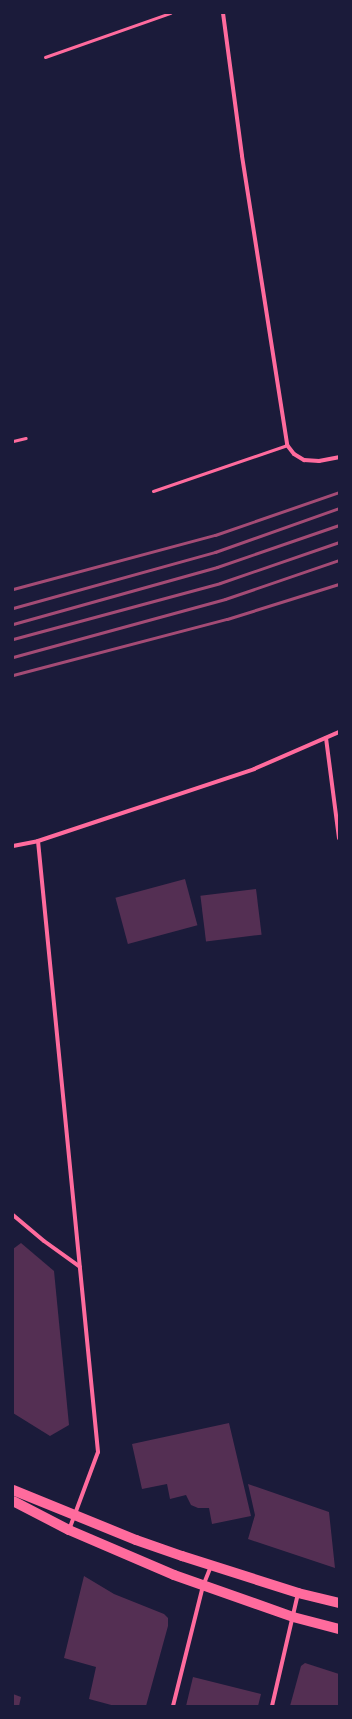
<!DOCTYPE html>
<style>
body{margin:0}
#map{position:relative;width:352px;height:1719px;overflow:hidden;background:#1b1b3a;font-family:"Alegreya Sans",sans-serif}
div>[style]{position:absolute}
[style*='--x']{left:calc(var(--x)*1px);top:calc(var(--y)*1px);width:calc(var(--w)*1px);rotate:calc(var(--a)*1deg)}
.building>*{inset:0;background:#542f53;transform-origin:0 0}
.service>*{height:3px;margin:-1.5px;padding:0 1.5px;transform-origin:1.5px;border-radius:1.5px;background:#ff6b9d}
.minor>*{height:4px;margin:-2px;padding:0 2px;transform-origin:2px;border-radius:2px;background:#ff6b9d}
.primary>*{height:10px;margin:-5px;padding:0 5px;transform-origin:5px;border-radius:5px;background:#ff6b9d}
.rail>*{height:3px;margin:-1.5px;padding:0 1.5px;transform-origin:1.5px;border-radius:1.5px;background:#a44b75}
span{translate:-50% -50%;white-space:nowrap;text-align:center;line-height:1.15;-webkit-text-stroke:3px #1b1b3a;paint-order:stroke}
.frame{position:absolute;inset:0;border:14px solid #1b1b3a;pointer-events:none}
</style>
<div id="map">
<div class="building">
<div style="left:185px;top:879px;width:48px;height:72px;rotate:75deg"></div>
<div style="left:256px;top:889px;width:46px;height:56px;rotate:83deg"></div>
<div style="clip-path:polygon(21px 1243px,54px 1271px,69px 1425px,50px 1436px,13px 1413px,13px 1249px)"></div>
<div style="clip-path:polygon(229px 1423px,251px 1516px,212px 1524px,209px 1508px,198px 1508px,191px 1505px,186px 1495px,170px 1499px,167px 1484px,142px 1489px,132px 1444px)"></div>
<div style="clip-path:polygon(248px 1484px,329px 1512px,335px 1568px,248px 1539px,255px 1515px)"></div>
<div style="clip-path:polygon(84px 1576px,114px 1594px,164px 1614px,168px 1618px,168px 1626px,146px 1706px,115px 1706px,89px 1699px,96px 1667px,64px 1658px)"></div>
<div style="clip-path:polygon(305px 1663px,339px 1674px,339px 1706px,290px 1706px,301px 1666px)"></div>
<div style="clip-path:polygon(193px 1677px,261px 1694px,258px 1706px,186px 1706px)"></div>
<div style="clip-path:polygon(13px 1694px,21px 1697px,19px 1706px,13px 1706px)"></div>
</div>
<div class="service">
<div style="--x:45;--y:57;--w:133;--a:-19.4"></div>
<div style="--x:13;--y:441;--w:13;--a:-13"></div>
<div style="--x:153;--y:491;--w:142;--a:-18.9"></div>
</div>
<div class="minor">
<div style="--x:223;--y:13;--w:144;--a:82.4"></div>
<div style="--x:242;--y:156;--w:292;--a:81.1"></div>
<div style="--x:287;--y:445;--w:11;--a:52"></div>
<div style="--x:294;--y:454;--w:12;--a:31"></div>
<div style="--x:304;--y:460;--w:15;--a:4"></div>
<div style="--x:319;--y:461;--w:20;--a:-11"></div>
<div style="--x:326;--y:738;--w:101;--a:82.6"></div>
<div style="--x:38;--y:841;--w:614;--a:84.39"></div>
<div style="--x:98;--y:1452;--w:83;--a:110.4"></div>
<div style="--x:13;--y:846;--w:25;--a:-11"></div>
<div style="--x:38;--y:841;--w:228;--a:-18.4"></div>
<div style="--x:254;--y:769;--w:93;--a:-23.5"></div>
<div style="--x:13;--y:1215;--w:40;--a:40"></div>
<div style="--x:44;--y:1241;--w:44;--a:35.8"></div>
<div style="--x:173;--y:1706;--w:124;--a:-76"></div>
<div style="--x:203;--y:1586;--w:22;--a:-68"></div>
<div style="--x:272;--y:1706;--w:116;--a:-77"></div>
</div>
<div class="primary">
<div style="--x:13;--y:1490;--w:133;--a:22.1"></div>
<div style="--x:136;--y:1540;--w:49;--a:19.2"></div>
<div style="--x:182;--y:1556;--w:122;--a:17.7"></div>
<div style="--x:298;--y:1593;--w:42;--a:13.7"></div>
<div style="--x:13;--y:1501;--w:63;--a:27.4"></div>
<div style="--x:69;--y:1530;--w:114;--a:23.2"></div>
<div style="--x:174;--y:1575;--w:126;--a:19.4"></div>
<div style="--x:293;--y:1617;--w:48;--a:14.6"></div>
</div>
<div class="rail">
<div style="--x:13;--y:589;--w:209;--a:-15"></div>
<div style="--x:215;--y:535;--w:131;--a:-19.1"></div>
<div style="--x:13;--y:608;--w:210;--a:-15.5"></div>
<div style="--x:215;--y:552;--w:132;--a:-19.5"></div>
<div style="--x:13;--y:624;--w:212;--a:-15.6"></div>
<div style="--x:217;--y:567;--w:129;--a:-19"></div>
<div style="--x:13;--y:639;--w:214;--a:-15.1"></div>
<div style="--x:220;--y:583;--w:126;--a:-19"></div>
<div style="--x:13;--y:657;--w:220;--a:-15.3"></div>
<div style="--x:225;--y:599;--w:120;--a:-18.9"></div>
<div style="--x:13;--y:675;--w:221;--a:-14.7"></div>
<div style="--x:227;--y:619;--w:117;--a:-17.4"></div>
</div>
<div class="frame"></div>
</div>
